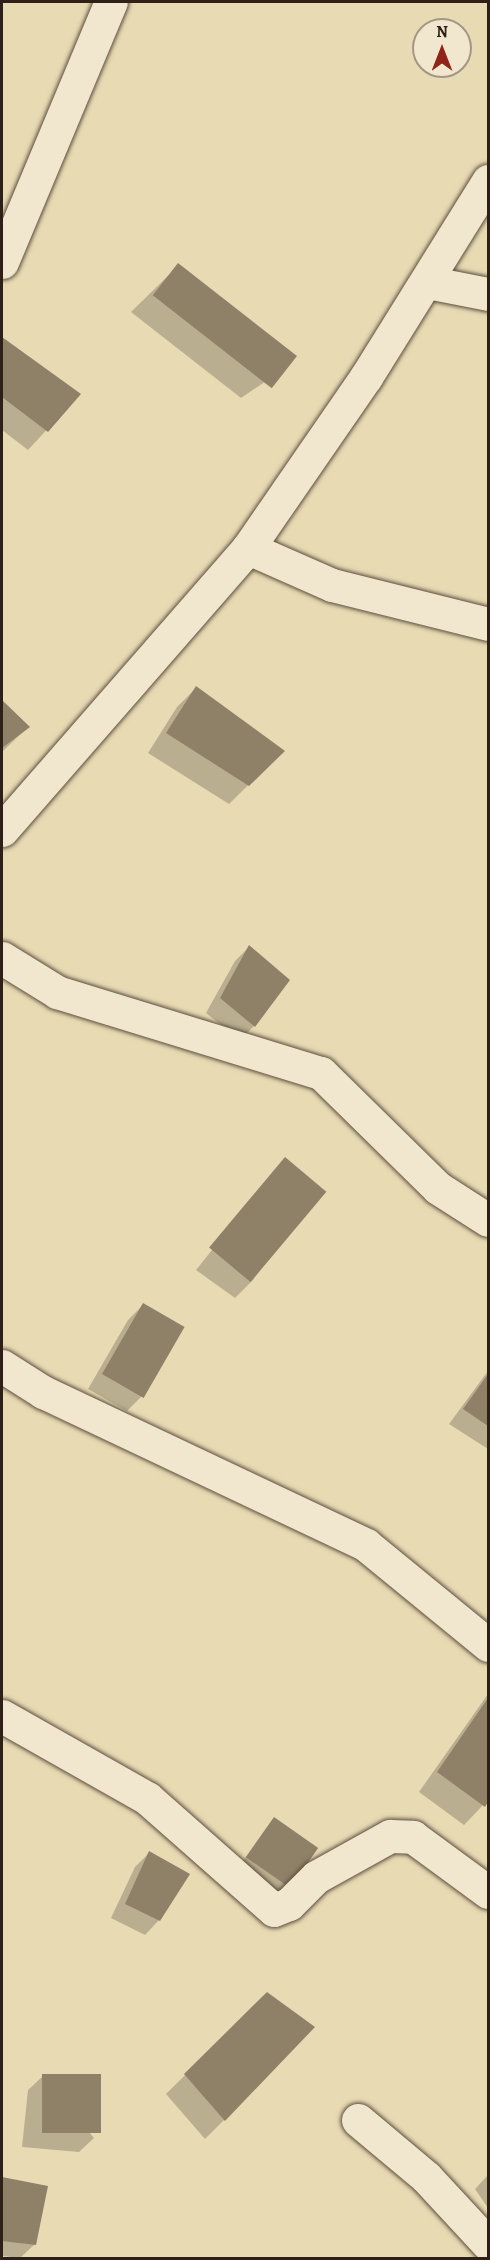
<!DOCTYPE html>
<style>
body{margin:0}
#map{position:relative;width:490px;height:2260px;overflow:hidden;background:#e8dab3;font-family:Alegreya,serif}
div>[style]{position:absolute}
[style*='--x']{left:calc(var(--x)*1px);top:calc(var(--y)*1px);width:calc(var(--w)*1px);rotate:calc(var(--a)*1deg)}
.shadow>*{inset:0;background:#0003;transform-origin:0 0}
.building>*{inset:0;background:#8f8068;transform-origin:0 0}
.roads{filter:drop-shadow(0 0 2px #5c4e3e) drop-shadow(0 0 2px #5c4e3e)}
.minor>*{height:33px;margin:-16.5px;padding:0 16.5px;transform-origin:16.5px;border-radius:16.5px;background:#f0e7ce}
span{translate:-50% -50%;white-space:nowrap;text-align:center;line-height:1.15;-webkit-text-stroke:5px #f0e7ce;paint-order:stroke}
.frame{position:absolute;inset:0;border:3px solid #2e1f17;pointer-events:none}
.north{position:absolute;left:412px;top:18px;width:60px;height:60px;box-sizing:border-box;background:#f0e7ce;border:2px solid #a29785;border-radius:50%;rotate:0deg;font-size:16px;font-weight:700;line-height:24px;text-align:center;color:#2e1f17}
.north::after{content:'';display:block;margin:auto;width:21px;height:27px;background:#8f2418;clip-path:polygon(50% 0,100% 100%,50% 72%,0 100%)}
</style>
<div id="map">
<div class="shadow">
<div style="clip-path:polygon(179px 265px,294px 356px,275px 375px,241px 398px,131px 312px)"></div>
<div style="clip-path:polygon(2px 339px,79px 395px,28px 450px,2px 430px)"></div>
<div style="clip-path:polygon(196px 688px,283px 751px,229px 804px,148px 753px,177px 707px)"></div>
<div style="clip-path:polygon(2px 703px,28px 727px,2px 752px)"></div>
<div style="clip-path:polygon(249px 947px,254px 1026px,240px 1040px,206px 1013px,235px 961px)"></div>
<div style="clip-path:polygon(285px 1159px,254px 1279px,235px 1298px,196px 1270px)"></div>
<div style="clip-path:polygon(143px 1305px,141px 1397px,127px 1411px,88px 1389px,128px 1320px)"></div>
<div style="clip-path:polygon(488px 1371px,488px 1449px,449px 1424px)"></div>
<div style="clip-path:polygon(488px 1694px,488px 1800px,464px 1825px,419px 1792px)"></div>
<div style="left:274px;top:1818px;width:52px;height:68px;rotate:36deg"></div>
<div style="clip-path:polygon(149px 1853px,159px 1920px,145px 1935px,111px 1918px,135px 1867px)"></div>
<div style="clip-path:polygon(267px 1994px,224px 2120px,205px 2139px,166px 2094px)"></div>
<div style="clip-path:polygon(43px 2076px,94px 2138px,79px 2152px,22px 2147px,28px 2090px)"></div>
<div style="clip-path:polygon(488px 2175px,488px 2208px,475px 2189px)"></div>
<div style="clip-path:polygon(2px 2178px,46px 2187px,35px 2244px,20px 2258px,2px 2256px)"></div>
</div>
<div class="building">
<div style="left:178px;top:263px;width:151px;height:41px;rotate:38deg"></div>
<div style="clip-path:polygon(2px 337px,81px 394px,48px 432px,2px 397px)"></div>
<div style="clip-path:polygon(196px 686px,285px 751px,249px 786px,166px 733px)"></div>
<div style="clip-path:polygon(2px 700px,30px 727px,2px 748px)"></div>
<div style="clip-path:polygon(249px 945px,290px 980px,255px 1027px,220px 998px)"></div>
<div style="left:285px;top:1157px;width:54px;height:118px;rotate:40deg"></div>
<div style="left:143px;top:1303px;width:48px;height:82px;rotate:30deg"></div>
<div style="clip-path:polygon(488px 1374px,488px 1426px,463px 1409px)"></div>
<div style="clip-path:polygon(488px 1698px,488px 1802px,485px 1807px,437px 1772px)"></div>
<div style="left:274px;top:1817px;width:54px;height:49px;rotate:35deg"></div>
<div style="clip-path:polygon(149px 1851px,190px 1874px,160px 1921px,125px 1904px)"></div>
<div style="clip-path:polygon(267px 1992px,315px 2027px,225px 2121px,184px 2074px)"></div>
<div style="left:42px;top:2074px;width:59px;height:59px"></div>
<div style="clip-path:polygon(2px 2177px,48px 2186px,36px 2245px,2px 2241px)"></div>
</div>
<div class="roads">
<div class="minor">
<div style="--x:2;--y:262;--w:282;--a:-67.3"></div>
<div style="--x:427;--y:282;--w:62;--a:11.1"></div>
<div style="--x:248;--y:548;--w:92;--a:23.8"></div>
<div style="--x:332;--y:585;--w:161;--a:14"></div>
<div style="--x:2;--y:830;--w:374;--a:-48.9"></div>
<div style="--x:248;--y:548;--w:208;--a:-55.4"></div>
<div style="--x:366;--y:377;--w:231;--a:-58.1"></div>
<div style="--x:2;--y:958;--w:65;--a:31.7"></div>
<div style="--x:57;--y:992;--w:276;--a:17.1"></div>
<div style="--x:321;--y:1073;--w:164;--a:44.5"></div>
<div style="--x:438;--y:1188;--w:59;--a:32.6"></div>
<div style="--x:2;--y:1366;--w:49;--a:32.4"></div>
<div style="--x:43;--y:1392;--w:357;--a:25.3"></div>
<div style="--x:366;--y:1545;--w:158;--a:39.3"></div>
<div style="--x:2;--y:1716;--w:167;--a:29.5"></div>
<div style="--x:147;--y:1798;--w:169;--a:41.4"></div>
<div style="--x:274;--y:1910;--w:16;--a:-22"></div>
<div style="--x:289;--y:1904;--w:38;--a:-45"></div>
<div style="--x:316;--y:1877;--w:85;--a:-29"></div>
<div style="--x:390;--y:1836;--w:23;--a:2"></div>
<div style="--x:413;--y:1837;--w:93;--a:36.3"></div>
<div style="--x:358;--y:2120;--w:89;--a:40"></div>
<div style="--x:426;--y:2177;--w:91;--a:47.2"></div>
</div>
</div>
<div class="frame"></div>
<div class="north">N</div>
</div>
